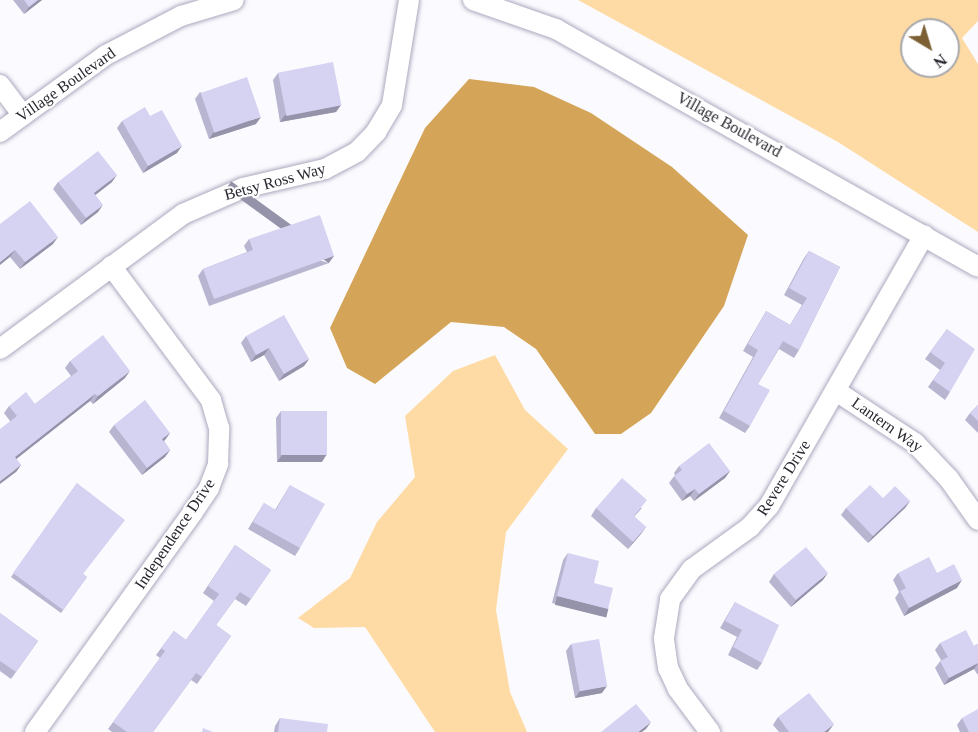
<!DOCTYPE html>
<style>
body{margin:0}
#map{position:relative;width:978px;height:732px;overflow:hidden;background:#fbfbff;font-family:"Times New Roman",serif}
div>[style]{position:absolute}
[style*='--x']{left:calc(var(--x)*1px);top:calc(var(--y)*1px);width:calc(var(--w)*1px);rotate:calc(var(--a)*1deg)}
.green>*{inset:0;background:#fedba4}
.water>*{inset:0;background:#d4a558}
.roads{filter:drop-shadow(0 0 2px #aba9be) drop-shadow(0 0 2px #aba9be)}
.street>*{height:20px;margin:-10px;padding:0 10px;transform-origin:10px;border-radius:10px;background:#fff}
.wall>*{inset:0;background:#b7b5d0}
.shaded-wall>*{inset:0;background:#9593a9;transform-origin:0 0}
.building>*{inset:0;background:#d5d2f2;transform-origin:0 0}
span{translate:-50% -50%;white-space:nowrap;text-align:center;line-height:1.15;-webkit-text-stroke:4.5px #fff;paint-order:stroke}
.street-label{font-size:16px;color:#292831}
.north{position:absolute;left:900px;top:18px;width:60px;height:60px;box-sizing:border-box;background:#fff;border:2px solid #a9a9ad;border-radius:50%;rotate:142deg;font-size:16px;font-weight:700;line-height:24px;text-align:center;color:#292831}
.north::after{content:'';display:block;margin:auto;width:21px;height:27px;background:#7c6033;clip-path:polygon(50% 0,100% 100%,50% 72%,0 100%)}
</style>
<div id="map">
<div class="green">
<div style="clip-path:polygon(evenodd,578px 0,978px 0,978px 21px,962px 38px,978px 64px,978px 232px,838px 142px,578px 0,912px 30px,948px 30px,948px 66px,912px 66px,912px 30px)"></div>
<div style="clip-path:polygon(495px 355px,525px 410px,568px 449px,506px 532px,496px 610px,510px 692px,527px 732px,435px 732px,365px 627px,314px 628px,298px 618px,350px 578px,377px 522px,415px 477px,405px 416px,453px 371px)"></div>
</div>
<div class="water">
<div style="clip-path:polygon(469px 79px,534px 87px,591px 113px,672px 167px,748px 235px,724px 306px,651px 413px,621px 434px,595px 434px,536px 349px,504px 327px,451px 322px,375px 384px,347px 368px,330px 328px,425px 128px)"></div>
</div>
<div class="roads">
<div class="street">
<div style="--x:473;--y:0;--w:88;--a:19.3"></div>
<div style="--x:556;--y:29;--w:484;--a:29.4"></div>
<div style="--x:0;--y:85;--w:38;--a:53"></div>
<div style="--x:0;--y:132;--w:131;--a:-36"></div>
<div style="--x:106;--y:55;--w:85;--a:-27.5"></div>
<div style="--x:181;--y:16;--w:55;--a:-16.8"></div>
<div style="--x:0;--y:349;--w:227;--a:-36.4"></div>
<div style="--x:183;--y:214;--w:65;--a:-23.4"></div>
<div style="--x:243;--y:188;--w:84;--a:-13"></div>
<div style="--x:325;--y:169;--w:36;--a:-28"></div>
<div style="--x:357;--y:152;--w:28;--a:-46"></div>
<div style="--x:376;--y:132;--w:31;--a:-59"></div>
<div style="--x:392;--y:105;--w:106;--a:-80.8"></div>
<div style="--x:836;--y:391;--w:95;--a:33.4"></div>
<div style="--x:915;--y:443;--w:50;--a:46.6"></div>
<div style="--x:949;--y:479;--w:50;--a:54.7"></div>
<div style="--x:35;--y:732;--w:271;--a:-54.3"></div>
<div style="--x:193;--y:512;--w:29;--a:-56"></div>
<div style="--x:209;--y:488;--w:26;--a:-69"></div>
<div style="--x:218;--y:464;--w:36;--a:-88"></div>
<div style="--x:219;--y:428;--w:29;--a:-106"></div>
<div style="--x:211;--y:400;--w:167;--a:-126.7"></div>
<div style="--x:710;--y:732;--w:54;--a:-126.7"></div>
<div style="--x:678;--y:689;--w:23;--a:-115"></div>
<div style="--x:668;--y:668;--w:30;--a:-98"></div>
<div style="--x:664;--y:638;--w:39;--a:-81"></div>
<div style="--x:670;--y:599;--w:37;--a:-54"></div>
<div style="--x:692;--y:569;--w:72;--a:-35.9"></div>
<div style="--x:750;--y:527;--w:28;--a:-48"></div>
<div style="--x:769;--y:506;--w:312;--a:-60.2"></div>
</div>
</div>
<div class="wall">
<div style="clip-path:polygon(13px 0,42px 0,24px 14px)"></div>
<div style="clip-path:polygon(278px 73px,341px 105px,336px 112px,280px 122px,273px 80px)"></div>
<div style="clip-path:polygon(200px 92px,256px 124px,209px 139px,195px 99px)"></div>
<div style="clip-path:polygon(150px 116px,177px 153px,143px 173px,117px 128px,122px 121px)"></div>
<div style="clip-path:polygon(58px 182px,112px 182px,95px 195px,98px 212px,81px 225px,53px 189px)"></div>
<div style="clip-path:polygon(0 224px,53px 244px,20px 269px,10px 257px)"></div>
<div style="clip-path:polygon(249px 239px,329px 263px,209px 306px,198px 276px,203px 269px,247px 252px,244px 246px)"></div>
<div style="clip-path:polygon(809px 251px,840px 267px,799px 350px,794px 358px,779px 349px,758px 384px,750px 426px,745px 433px,719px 418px,753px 357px,743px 351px,766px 311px,790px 325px,802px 305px,784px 295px,804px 258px)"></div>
<div style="clip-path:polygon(947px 329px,950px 392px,945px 400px,928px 387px,940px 370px,925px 359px)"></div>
<div style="clip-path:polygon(246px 336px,309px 359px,304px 366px,279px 381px,264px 355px,251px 362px,241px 343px)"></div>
<div style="clip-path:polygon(70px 361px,125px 378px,93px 404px,90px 401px,16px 459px,21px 465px,16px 472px,10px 421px,4px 413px,9px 406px,35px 404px,71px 376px,65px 368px)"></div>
<div style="clip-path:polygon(978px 405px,978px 433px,965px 420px,970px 413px)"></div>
<div style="clip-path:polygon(281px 411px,322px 462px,277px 462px,276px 418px)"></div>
<div style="clip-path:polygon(114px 425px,170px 433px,164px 441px,170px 450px,165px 457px,142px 475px,109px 432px)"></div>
<div style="clip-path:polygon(679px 466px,730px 471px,725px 478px,694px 501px,690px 496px,682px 501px,669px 483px,675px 475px,674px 473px)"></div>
<div style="clip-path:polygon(77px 483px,83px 574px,87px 577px,61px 613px,11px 577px)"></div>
<div style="clip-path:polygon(290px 485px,300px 548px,295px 556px,248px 529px,264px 503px,275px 510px)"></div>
<div style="clip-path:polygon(883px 498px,910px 501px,905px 508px,868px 543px,841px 515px,846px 508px)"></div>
<div style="clip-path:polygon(596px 508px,642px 508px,634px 517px,646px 527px,628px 549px,591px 516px)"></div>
<div style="clip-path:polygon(235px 545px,271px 570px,246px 606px,235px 599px,216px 625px,231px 636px,197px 684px,191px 680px,153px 732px,112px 732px,108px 729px,160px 658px,156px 655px,174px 631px,186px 640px,214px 601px,203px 593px)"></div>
<div style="clip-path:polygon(568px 553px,608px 609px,603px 616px,552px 603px,563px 560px)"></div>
<div style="clip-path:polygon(898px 573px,937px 573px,957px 588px,904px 616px,895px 598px,899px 592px,893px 580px)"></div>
<div style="clip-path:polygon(774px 574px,823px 580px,791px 607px,769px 582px)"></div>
<div style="clip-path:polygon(735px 602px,762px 663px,757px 670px,728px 655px,737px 637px,720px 628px)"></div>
<div style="clip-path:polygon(0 613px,38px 641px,11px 679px,0 671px)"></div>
<div style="clip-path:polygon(940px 643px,974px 646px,978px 644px,978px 674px,977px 674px,974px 669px,944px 685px,935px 668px,941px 660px,935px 650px)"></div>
<div style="clip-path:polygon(571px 644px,602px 693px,575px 698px,566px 651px)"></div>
<div style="clip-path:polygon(778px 717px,829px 732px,779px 732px,773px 725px)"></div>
<div style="clip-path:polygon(280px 718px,327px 732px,274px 732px,275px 726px)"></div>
<div style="clip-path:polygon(962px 718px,978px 732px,960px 732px,957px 725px)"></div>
</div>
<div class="shaded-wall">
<div style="clip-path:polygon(38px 0,42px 0,24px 14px,29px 7px)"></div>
<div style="clip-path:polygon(341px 105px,336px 112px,280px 122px,285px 115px)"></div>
<div style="clip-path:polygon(261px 117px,256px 124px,209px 139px,214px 132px)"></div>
<div style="clip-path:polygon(182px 146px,177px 153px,143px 173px,148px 166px)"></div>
<div style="clip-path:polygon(117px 175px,112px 182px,89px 200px,94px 193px)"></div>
<div style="clip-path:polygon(103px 205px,98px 212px,81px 225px,86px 218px)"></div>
<div style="clip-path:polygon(58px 237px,53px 244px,20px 269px,25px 262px)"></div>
<div style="clip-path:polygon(15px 250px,10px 257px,0 265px,0 262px)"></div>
<div style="left:334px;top:256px;width:9px;height:127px;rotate:126deg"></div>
<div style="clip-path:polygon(269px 348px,264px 355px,251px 362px,256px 355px)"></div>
<div style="clip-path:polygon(309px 359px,304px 366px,279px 381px,284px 374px)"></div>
<div style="clip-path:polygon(130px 371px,125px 378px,93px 404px,98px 396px)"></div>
<div style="clip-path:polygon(95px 394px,90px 401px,10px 464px,15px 457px)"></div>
<div style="clip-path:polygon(170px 433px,165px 440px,157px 446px,162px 439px)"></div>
<div style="clip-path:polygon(170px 450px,165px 457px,142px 475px,147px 468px)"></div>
<div style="clip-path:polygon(327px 454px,322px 462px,277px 462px,282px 455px)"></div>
<div style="clip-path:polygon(21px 465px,16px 472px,0 484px,0 481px)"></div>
<div style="clip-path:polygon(730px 471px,725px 478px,694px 501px,699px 494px)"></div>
<div style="clip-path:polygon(695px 489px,690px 496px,682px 501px,687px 494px)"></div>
<div style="clip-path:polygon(910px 501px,905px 508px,868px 543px,873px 536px)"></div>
<div style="clip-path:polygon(646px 527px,641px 534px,628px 549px,633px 542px)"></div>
<div style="clip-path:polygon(828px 573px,823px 580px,791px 607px,796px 600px)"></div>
<div style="clip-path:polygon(962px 580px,957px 588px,904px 616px,909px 608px)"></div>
<div style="left:557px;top:596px;width:53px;height:9px;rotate:14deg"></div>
<div style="clip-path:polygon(978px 663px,974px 669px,944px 685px,949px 678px)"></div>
<div style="clip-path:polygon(607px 686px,602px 693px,575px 698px,580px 691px)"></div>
<div style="clip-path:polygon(651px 722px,646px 729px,642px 732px,638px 732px)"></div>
<div style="clip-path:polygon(834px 724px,828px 732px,824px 732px)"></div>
</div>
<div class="building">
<div style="clip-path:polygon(24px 0,38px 0,29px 7px)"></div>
<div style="left:333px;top:62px;width:44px;height:56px;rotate:79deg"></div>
<div style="left:247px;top:77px;width:42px;height:49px;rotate:71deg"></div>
<div style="clip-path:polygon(145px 107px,150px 116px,162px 110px,182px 146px,148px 166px,122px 121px)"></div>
<div style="clip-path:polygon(98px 151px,117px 175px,94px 193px,103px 205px,86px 218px,58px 182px)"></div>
<div style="clip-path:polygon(30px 201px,58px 237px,25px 262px,15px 250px,0 262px,0 224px)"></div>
<div style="clip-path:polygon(320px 215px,334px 256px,214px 299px,203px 269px,253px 250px,249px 239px)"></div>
<div style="clip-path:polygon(809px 251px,840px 267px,799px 350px,783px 341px,758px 384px,770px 390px,750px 426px,724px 411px,758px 350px,748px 344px,766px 311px,790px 325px,807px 298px,789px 288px)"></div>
<div style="clip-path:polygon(284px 315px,309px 359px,284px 374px,269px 348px,256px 355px,246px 336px)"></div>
<div style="clip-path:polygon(947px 329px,975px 349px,950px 392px,933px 380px,945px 363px,930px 352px)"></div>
<div style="clip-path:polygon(103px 335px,130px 371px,98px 396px,95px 394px,15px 457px,21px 465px,0 481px,0 429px,17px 416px,9px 406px,26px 392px,35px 404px,78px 371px,70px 361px)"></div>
<div style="clip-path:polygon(145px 400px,170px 433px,162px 439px,170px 450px,147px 468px,114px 425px)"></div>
<div style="clip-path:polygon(978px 405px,978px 421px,970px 413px)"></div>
<div style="left:281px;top:411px;width:46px;height:44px"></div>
<div style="clip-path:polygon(709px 443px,730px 471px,699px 494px,695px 489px,687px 494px,674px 476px,682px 470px,679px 466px)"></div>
<div style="clip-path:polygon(622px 478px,647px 500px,634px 516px,646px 527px,633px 542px,596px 508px)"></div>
<div style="clip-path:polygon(77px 483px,125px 520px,83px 574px,87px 577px,63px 610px,13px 573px)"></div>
<div style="clip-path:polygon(290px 485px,325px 504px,300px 548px,253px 522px,264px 503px,276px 510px)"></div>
<div style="clip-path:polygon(870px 485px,883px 498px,895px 486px,910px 501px,873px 536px,846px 508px)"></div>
<div style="clip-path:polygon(235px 545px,271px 570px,251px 599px,240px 592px,216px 625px,231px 636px,202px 677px,196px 673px,153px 732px,127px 732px,113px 722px,165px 651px,161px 648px,174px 631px,186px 640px,219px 594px,208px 586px)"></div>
<div style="left:806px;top:547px;width:34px;height:42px;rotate:50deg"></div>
<div style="clip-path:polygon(568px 553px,599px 561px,594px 583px,613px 588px,608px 609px,557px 596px)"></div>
<div style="clip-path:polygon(929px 557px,937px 573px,954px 564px,962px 580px,909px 608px,900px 591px,906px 588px,898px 573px)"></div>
<div style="clip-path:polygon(735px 602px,779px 625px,762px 663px,733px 647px,742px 630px,725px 621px)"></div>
<div style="clip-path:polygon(0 613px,38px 641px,16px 672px,0 661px)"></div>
<div style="clip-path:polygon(966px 630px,974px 646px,978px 644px,978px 663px,949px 678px,940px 661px,948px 657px,940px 643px)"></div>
<div style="left:599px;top:639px;width:48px;height:28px;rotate:80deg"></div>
<div style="clip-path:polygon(809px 693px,834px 724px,824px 732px,789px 732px,778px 717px)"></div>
<div style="clip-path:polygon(636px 704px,651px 722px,638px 732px,601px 732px)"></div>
<div style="clip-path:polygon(978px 709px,978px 732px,969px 732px,962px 718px)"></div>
<div style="clip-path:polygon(280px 718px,328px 724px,327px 732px,278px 732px)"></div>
<div style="clip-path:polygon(203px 728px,213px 732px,202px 732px)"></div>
</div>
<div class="street-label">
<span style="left:66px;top:85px;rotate:-35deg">Village Boulevard</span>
<span style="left:729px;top:125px;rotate:29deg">Village Boulevard</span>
<span style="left:275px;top:182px;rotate:-15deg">Betsy Ross Way</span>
<span style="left:887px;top:425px;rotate:35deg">Lantern Way</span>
<span style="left:784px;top:478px;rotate:-58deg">Revere Drive</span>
<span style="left:175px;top:534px;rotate:-56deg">Independence Drive</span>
</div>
<div class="north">N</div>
</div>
